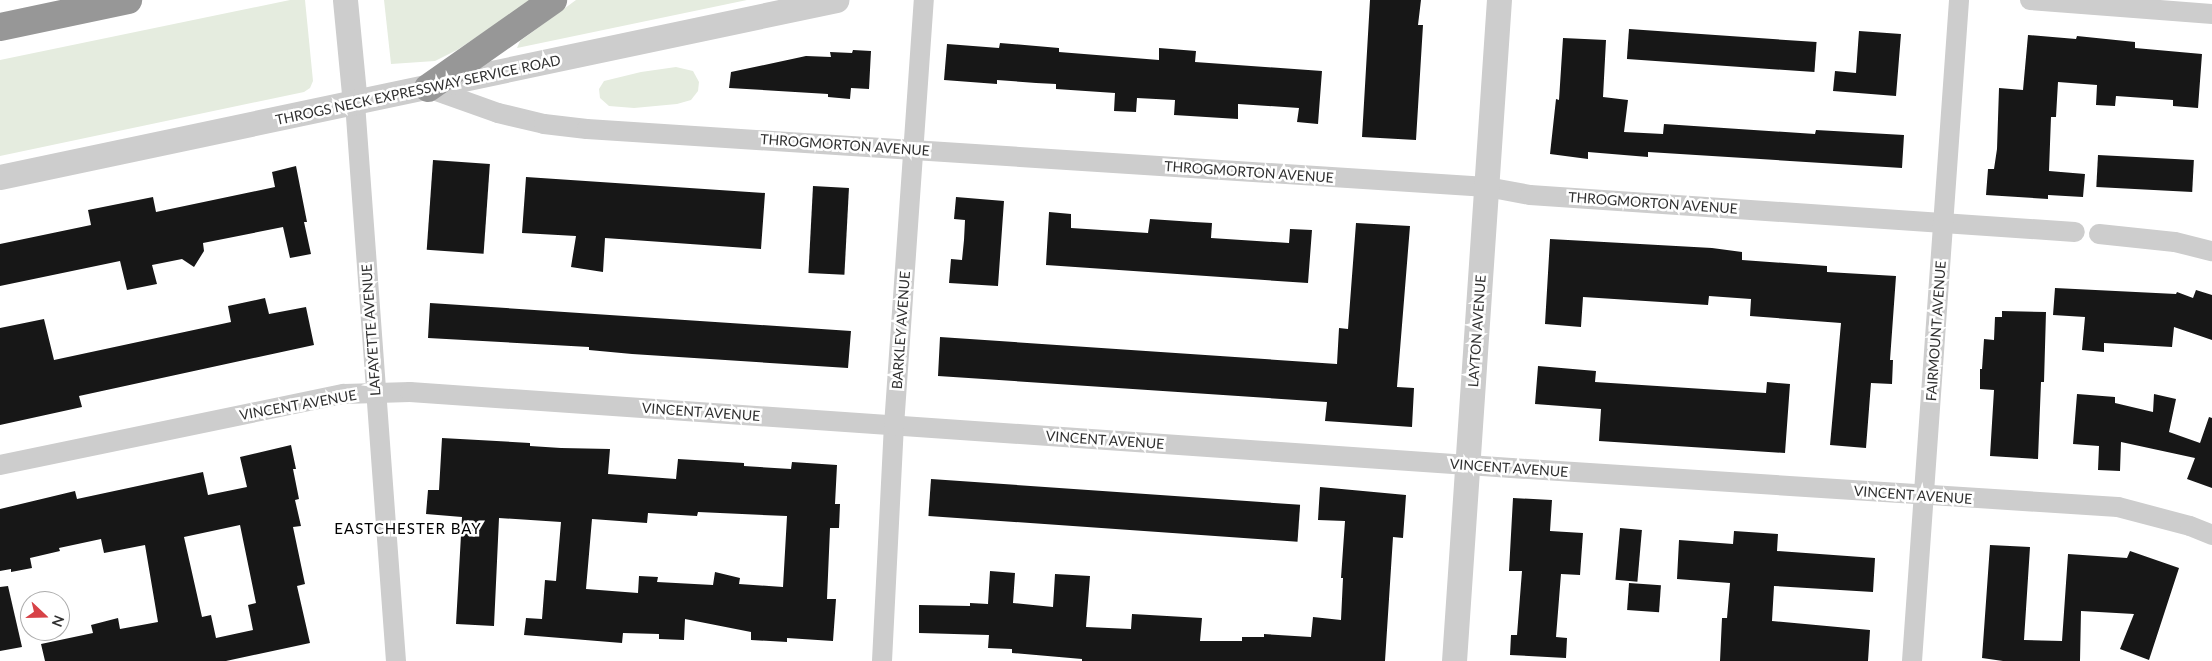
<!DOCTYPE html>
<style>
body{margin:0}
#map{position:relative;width:2212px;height:661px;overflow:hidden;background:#fff;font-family:Lato,sans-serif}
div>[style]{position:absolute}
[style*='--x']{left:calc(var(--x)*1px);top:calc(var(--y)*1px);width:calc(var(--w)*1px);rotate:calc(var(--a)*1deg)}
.green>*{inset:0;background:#e5ecdf}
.building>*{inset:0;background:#171717;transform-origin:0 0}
.minor>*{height:20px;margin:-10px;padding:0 10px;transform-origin:10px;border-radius:10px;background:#cdcdcd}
.tertiary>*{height:25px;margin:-12.5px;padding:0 12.5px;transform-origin:12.5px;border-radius:12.5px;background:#cdcdcd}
.motorway>*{height:28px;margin:-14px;padding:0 14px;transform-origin:14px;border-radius:14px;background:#979797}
span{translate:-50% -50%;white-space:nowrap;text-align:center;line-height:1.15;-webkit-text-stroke:5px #fff;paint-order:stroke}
.street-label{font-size:14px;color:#303030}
.neighbourhood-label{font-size:15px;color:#000;letter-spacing:1px}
.north{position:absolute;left:20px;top:591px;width:50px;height:50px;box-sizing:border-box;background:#fff;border:1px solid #acacac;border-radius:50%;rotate:111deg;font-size:14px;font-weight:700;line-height:20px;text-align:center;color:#303030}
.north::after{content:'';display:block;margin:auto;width:18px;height:22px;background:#d74247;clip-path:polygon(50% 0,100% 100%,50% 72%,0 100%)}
</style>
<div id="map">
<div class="green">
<div style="clip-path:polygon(290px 0,305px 0,313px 81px,310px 88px,304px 92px,0 156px,0 60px)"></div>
<div style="clip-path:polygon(384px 0,532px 0,457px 50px,435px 61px,391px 64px)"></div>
<div style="clip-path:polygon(576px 0,747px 0,517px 48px,520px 41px)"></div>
<div style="clip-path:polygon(676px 67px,693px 71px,699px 82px,698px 91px,691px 100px,677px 104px,634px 108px,609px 106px,600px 98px,599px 89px,604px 81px,641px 72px)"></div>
</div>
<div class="building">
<div style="clip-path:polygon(1370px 0,1421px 0,1418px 25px,1423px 25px,1416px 140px,1362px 137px)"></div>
<div style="left:1629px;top:29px;width:188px;height:30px;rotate:4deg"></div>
<div style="clip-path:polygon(1859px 31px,1901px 34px,1896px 96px,1833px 91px,1835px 71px,1856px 73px)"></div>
<div style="clip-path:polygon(2028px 35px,2076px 39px,2077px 36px,2135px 42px,2135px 48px,2202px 54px,2198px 108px,2173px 106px,2173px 100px,2116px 96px,2115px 106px,2096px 105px,2097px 85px,2058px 82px,2056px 117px,2051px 117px,2049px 171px,2085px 174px,2083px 197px,2048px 195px,2048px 199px,1986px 195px,1988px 169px,1994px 169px,1997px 149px,1999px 88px,2023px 90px)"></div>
<div style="clip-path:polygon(1563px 38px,1606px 40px,1603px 97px,1628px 100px,1624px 132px,1663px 134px,1664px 124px,1815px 134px,1816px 130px,1904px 135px,1902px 168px,1648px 152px,1648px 157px,1588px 152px,1588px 159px,1550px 154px,1556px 99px,1559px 100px)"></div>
<div style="clip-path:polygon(1000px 43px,1059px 48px,1059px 52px,1159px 60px,1159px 48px,1196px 51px,1195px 62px,1322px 71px,1318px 124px,1297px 122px,1299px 108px,1238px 104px,1238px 119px,1174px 115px,1175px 100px,1137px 98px,1136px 112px,1114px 111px,1115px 93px,1056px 89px,1056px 84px,1036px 83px,997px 80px,997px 84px,944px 80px,947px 44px,999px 48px)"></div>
<div style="clip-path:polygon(853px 50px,871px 51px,869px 89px,851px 88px,850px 99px,828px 97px,828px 94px,729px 88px,731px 72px,806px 56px,831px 57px,830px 52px,852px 53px)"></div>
<div style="left:2098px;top:155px;width:96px;height:32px;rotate:3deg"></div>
<div style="left:433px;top:160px;width:57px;height:90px;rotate:4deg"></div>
<div style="clip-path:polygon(296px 166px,307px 222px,304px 222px,311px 254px,290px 258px,283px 227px,203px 243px,204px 251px,194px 267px,182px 259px,152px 265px,157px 284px,127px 290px,120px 261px,0 286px,0 244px,91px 225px,88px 210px,153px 197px,156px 212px,275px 187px,272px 172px)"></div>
<div style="clip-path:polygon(526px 177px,765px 193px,761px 249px,605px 238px,603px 272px,571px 267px,576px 236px,522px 233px)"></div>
<div style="left:813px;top:186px;width:36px;height:87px;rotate:3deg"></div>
<div style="clip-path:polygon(956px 197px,1004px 201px,998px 286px,949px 283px,951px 259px,962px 260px,964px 240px,965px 220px,954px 219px)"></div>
<div style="clip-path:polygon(1049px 212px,1071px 214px,1071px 228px,1148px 233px,1150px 219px,1194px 222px,1212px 223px,1211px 238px,1289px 243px,1290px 229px,1312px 230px,1308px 283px,1046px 265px)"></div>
<div style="clip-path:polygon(1356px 223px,1410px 226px,1397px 387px,1414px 388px,1412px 427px,1325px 421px,1327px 402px,938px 376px,940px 337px,1337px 364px,1339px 328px,1348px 329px)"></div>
<div style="clip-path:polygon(1550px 239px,1712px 248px,1742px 252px,1742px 260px,1827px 266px,1827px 272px,1896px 276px,1890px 360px,1893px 360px,1892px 384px,1871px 383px,1866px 448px,1830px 445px,1841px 323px,1750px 316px,1751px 299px,1709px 296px,1708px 305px,1583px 297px,1581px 327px,1545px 324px)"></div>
<div style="clip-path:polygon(2055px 288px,2176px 294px,2177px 292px,2193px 298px,2196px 290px,2212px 295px,2212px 340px,2174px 327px,2172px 347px,2104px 343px,2104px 352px,2082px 350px,2085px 317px,2053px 315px)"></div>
<div style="clip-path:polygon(265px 298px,269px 314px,306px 307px,314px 345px,79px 396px,82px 407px,0 425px,0 328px,44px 319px,54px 360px,231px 322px,228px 306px)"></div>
<div style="clip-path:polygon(430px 303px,851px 331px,848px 368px,632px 354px,589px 350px,589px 347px,428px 338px)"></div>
<div style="clip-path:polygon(2002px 311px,2046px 312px,2044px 382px,2041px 382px,2038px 459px,1990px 456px,1994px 390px,1980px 389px,1980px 369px,1982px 369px,1984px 339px,1994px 340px,1995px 317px,2002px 317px)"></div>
<div style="clip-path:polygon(1538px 366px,1596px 371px,1595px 382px,1766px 393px,1767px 382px,1790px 384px,1785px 453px,1599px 441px,1601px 409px,1535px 404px)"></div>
<div style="clip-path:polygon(2077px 394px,2115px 397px,2115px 403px,2153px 412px,2154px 394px,2176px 399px,2169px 432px,2200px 443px,2209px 417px,2212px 418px,2212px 488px,2187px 479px,2195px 458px,2121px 442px,2120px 471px,2098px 470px,2099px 446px,2073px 444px)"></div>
<div style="clip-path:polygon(evenodd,442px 438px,530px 443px,530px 446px,561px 448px,610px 449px,608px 474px,676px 479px,678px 459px,744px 463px,744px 466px,791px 469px,792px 462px,837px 465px,835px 504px,840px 504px,839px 528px,830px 528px,827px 599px,836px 599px,833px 641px,787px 638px,787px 642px,751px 640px,751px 632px,685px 619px,684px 640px,659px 639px,659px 634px,623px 633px,622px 643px,524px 635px,526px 618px,542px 619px,545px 580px,556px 581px,561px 522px,499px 518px,494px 626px,456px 624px,462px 517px,426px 514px,428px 490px,439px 490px,442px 438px,698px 512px,787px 516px,783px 587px,739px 584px,740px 578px,715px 572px,713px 585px,657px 582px,658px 577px,639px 576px,638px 593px,586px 589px,592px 519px,647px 523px,648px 513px,697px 516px,698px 512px)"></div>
<div style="clip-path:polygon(evenodd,291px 445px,296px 469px,293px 469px,299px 499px,295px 500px,301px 526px,293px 527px,305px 584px,297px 586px,310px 643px,226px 661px,45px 661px,41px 644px,93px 633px,91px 625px,118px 618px,120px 629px,158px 622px,145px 545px,104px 553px,101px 539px,59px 548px,60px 551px,30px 558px,32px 568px,11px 572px,11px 569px,0 571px,0 509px,75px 491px,77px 499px,203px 472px,208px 495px,247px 487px,240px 457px,291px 445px,240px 525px,256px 603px,248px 605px,253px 630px,216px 638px,211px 615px,202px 617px,184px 537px,240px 525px)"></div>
<div style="left:931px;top:479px;width:370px;height:37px;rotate:4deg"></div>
<div style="clip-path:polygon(1320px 487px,1406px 495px,1403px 538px,1393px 537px,1385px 661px,1082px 661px,1082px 659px,1012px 653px,1012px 649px,988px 648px,989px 635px,919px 633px,919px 605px,970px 606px,970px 603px,988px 604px,990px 571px,1015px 573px,1013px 603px,1053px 607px,1055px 574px,1090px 576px,1086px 627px,1131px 629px,1132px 614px,1202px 618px,1200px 641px,1242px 641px,1242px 637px,1264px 637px,1264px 634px,1311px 637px,1313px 617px,1341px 620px,1343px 578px,1341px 578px,1345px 521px,1318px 520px)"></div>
<div style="clip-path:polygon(1513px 498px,1552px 500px,1550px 531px,1583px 533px,1580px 575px,1561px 574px,1556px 637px,1567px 638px,1566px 658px,1510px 655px,1511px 635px,1517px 635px,1522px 571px,1509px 571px)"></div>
<div style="left:1620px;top:528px;width:22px;height:52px;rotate:5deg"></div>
<div style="clip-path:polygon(1734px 531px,1778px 534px,1777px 551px,1875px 558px,1873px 592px,1774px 586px,1772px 621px,1870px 630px,1868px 661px,1720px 661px,1722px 618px,1727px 618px,1730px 583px,1677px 579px,1679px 540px,1733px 544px)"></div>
<div style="clip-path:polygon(1990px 545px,2030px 547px,2024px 640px,2062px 641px,2068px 554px,2127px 558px,2130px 551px,2179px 568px,2149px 660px,2120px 649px,2134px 614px,2081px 611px,2080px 661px,2003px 661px,1982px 658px)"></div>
<div style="left:1629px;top:583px;width:32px;height:27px;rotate:4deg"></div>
<div style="clip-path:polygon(8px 586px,22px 647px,0 651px,0 587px)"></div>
</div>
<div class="minor">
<div style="--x:2030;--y:0;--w:183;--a:4.4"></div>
<div style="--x:428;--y:88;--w:74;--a:19.7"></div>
<div style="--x:498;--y:113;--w:47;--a:13.4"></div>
<div style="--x:544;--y:124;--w:43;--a:6.6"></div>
<div style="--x:587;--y:129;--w:902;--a:3.69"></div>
<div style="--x:1487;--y:187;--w:44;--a:10.5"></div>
<div style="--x:1530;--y:195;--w:546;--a:3.88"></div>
<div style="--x:355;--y:103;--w:560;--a:85.8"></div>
<div style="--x:2099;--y:234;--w:76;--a:6"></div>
<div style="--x:2175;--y:242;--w:38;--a:14"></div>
<div style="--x:0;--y:465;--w:351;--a:-11.7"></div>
<div style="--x:344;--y:394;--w:66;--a:-1.7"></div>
<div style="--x:410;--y:392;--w:1104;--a:3.95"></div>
<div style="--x:1511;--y:468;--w:608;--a:3.68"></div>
<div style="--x:2118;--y:507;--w:74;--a:14.8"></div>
<div style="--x:2190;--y:526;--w:24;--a:22"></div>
<div style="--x:882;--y:661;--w:235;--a:-87.1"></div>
<div style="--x:894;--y:426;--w:427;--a:-86"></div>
<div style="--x:1912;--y:661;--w:663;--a:-85.93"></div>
</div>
<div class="tertiary">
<div style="--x:345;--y:0;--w:103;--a:84.5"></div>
<div style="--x:0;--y:177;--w:855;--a:-11.95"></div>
<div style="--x:1454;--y:661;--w:663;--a:-86.11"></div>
</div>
<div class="motorway">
<div style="--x:0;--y:27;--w:131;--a:-11.9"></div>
<div style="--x:428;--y:88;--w:153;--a:-35.1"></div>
</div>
<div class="street-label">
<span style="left:418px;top:90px;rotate:-12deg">THROGS NECK EXPRESSWAY SERVICE ROAD</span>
<span style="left:845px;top:145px;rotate:4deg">THROGMORTON AVENUE</span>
<span style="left:1249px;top:172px;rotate:4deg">THROGMORTON AVENUE</span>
<span style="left:1653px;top:203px;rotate:4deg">THROGMORTON AVENUE</span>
<span style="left:371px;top:330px;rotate:-94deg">LAFAYETTE AVENUE</span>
<span style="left:901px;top:330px;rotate:-86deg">BARKLEY AVENUE</span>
<span style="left:1477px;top:331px;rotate:-86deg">LAYTON AVENUE</span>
<span style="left:1936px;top:331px;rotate:-86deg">FAIRMOUNT AVENUE</span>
<span style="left:298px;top:405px;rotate:-10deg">VINCENT AVENUE</span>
<span style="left:701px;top:412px;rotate:4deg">VINCENT AVENUE</span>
<span style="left:1105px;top:440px;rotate:4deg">VINCENT AVENUE</span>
<span style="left:1509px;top:468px;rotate:4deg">VINCENT AVENUE</span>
<span style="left:1913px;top:495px;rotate:4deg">VINCENT AVENUE</span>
</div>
<div class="neighbourhood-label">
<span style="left:408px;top:529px">EASTCHESTER BAY</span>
</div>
<div class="north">N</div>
</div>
